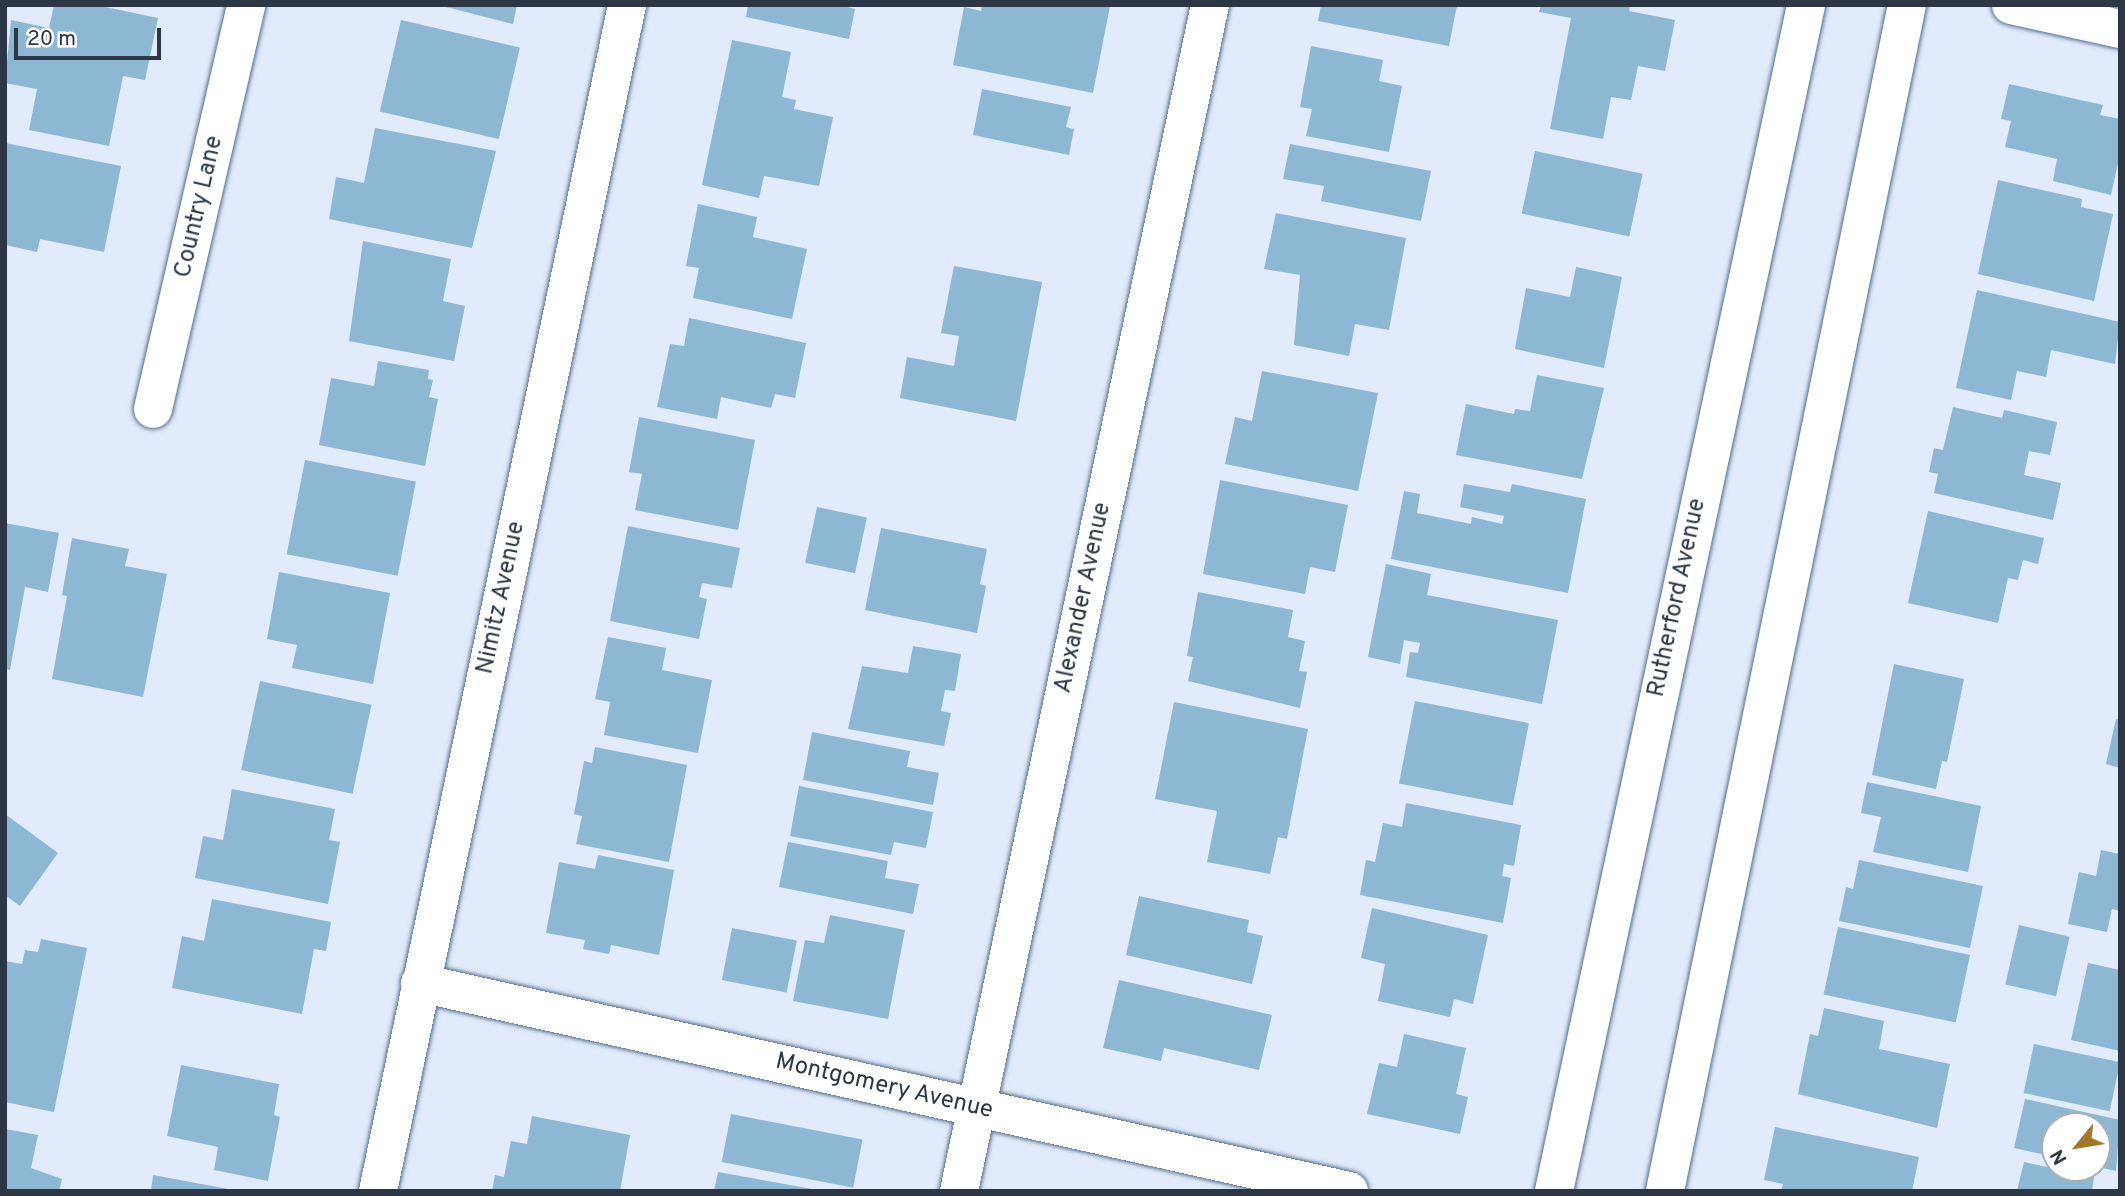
<!DOCTYPE html>
<style>
body{margin:0}
#map{position:relative;width:2125px;height:1196px;overflow:hidden;background:#e1ebfb;font-family:Overpass,sans-serif}
div>[style]{position:absolute}
[style*='--x']{left:calc(var(--x)*1px);top:calc(var(--y)*1px);width:calc(var(--w)*1px);rotate:calc(var(--a)*1deg)}
.building>*{inset:0;background:#8db8d3;transform-origin:0 0}
.roads{filter:drop-shadow(0 0 2px #556c8e) drop-shadow(0 0 2px #556c8e)}
.minor>*{height:38px;margin:-19px;padding:0 19px;transform-origin:19px;border-radius:19px;background:#fff}
span{translate:-50% -50%;white-space:nowrap;text-align:center;line-height:1.15;-webkit-text-stroke:5px #fff;paint-order:stroke}
.street-label{font-size:24px;color:#2c3645}
.frame{position:absolute;inset:0;border:7px solid #2c3645;pointer-events:none}
.north{position:absolute;left:2041px;top:1112px;width:70px;height:70px;box-sizing:border-box;background:#fff;border:2px solid #abafb5;border-radius:50%;rotate:240deg;font-size:19px;font-weight:700;line-height:28px;text-align:center;color:#2c3645}
.north::after{content:'';display:block;margin:auto;width:24px;height:32px;background:#a37628;clip-path:polygon(50% 0,100% 100%,50% 72%,0 100%)}
.scale{position:absolute;left:14px;top:28px;width:147px;height:32px;box-sizing:border-box;border:4px solid #2c3645;border-top:0;padding-left:9px;font-size:21px;line-height:24px;white-space:nowrap;color:#2c3645;-webkit-text-stroke:5px #fff;paint-order:stroke}
</style>
<div id="map">
<div class="building">
<div style="clip-path:polygon(54px 5px,96px 5px,158px 18px,145px 80px,123px 76px,109px 146px,29px 130px,37px 89px,5px 83px,11px 20px,49px 28px)"></div>
<div style="clip-path:polygon(438px 5px,517px 5px,513px 24px)"></div>
<div style="clip-path:polygon(748px 5px,839px 5px,855px 9px,849px 39px,746px 17px)"></div>
<div style="clip-path:polygon(982px 5px,1110px 6px,1093px 93px,953px 65px,964px 7px,981px 11px)"></div>
<div style="clip-path:polygon(1321px 5px,1457px 5px,1449px 46px,1318px 21px)"></div>
<div style="clip-path:polygon(1541px 5px,1630px 5px,1629px 11px,1675px 20px,1665px 71px,1638px 66px,1631px 100px,1611px 97px,1603px 139px,1550px 129px,1571px 18px,1539px 12px)"></div>
<div style="left:401px;top:20px;width:122px;height:94px;rotate:13deg"></div>
<div style="clip-path:polygon(732px 40px,791px 52px,782px 97px,796px 100px,794px 109px,833px 117px,819px 186px,764px 176px,759px 198px,702px 185px)"></div>
<div style="clip-path:polygon(1311px 46px,1383px 60px,1379px 81px,1402px 86px,1389px 152px,1306px 136px,1312px 109px,1300px 107px)"></div>
<div style="clip-path:polygon(2009px 84px,2103px 105px,2100px 115px,2120px 119px,2120px 154px,2111px 195px,2053px 181px,2057px 159px,2005px 147px,2011px 121px,2001px 119px)"></div>
<div style="clip-path:polygon(982px 89px,1071px 107px,1066px 127px,1074px 129px,1069px 155px,973px 135px)"></div>
<div style="clip-path:polygon(375px 128px,496px 151px,472px 248px,329px 219px,336px 177px,364px 183px)"></div>
<div style="clip-path:polygon(5px 143px,121px 166px,104px 252px,40px 239px,37px 252px,5px 245px)"></div>
<div style="clip-path:polygon(1290px 144px,1431px 171px,1421px 221px,1321px 201px,1324px 186px,1283px 179px)"></div>
<div style="left:1535px;top:151px;width:110px;height:64px;rotate:12deg"></div>
<div style="clip-path:polygon(1998px 180px,2082px 199px,2081px 207px,2113px 214px,2094px 301px,1978px 274px)"></div>
<div style="clip-path:polygon(698px 204px,757px 217px,753px 237px,807px 249px,792px 319px,693px 298px,699px 268px,686px 266px)"></div>
<div style="clip-path:polygon(1276px 213px,1406px 238px,1389px 330px,1355px 324px,1349px 356px,1294px 345px,1300px 275px,1264px 269px)"></div>
<div style="clip-path:polygon(363px 241px,451px 259px,443px 301px,465px 306px,454px 361px,349px 341px)"></div>
<div style="clip-path:polygon(954px 266px,1042px 282px,1016px 421px,900px 398px,907px 357px,954px 366px,959px 336px,941px 333px)"></div>
<div style="clip-path:polygon(1576px 267px,1622px 277px,1604px 368px,1515px 349px,1526px 288px,1570px 297px)"></div>
<div style="clip-path:polygon(1977px 290px,2120px 322px,2115px 364px,2051px 350px,2046px 377px,2017px 371px,2011px 400px,1956px 388px)"></div>
<div style="clip-path:polygon(689px 318px,806px 343px,795px 398px,775px 394px,771px 408px,721px 397px,717px 419px,657px 407px,670px 344px,684px 346px)"></div>
<div style="clip-path:polygon(378px 361px,429px 370px,428px 379px,433px 380px,429px 397px,438px 399px,425px 466px,319px 445px,331px 378px,374px 386px)"></div>
<div style="clip-path:polygon(1262px 371px,1378px 393px,1358px 491px,1225px 464px,1235px 417px,1252px 421px)"></div>
<div style="clip-path:polygon(1537px 375px,1604px 388px,1582px 479px,1456px 455px,1466px 404px,1514px 414px,1515px 409px,1530px 411px)"></div>
<div style="clip-path:polygon(1953px 407px,2002px 418px,2004px 410px,2057px 422px,2050px 455px,2029px 451px,2024px 475px,2061px 483px,2053px 520px,1934px 493px,1938px 474px,1929px 472px,1934px 448px,1943px 450px)"></div>
<div style="clip-path:polygon(639px 417px,755px 440px,738px 530px,635px 510px,642px 474px,629px 472px)"></div>
<div style="left:305px;top:460px;width:113px;height:96px;rotate:11deg"></div>
<div style="clip-path:polygon(1220px 480px,1348px 505px,1335px 572px,1310px 567px,1305px 594px,1203px 574px)"></div>
<div style="clip-path:polygon(1464px 484px,1510px 492px,1512px 484px,1586px 499px,1568px 593px,1391px 559px,1404px 491px,1420px 494px,1417px 513px,1471px 524px,1472px 517px,1502px 524px,1504px 516px,1460px 507px)"></div>
<div style="left:817px;top:507px;width:51px;height:57px;rotate:12deg"></div>
<div style="clip-path:polygon(1928px 511px,2044px 538px,2038px 564px,2023px 560px,2018px 580px,2008px 578px,1998px 623px,1908px 603px)"></div>
<div style="clip-path:polygon(5px 523px,59px 533px,48px 592px,25px 587px,10px 670px,5px 669px)"></div>
<div style="clip-path:polygon(628px 526px,740px 548px,732px 588px,702px 583px,699px 597px,707px 599px,699px 639px,610px 621px)"></div>
<div style="clip-path:polygon(881px 528px,987px 549px,980px 584px,986px 586px,977px 633px,865px 610px)"></div>
<div style="clip-path:polygon(72px 538px,129px 549px,125px 566px,167px 574px,143px 697px,52px 679px,67px 596px,62px 595px)"></div>
<div style="clip-path:polygon(1386px 564px,1431px 574px,1427px 595px,1558px 620px,1542px 704px,1406px 677px,1410px 652px,1418px 653px,1420px 643px,1404px 640px,1400px 664px,1368px 657px)"></div>
<div style="clip-path:polygon(279px 572px,390px 593px,373px 684px,292px 668px,297px 645px,267px 639px)"></div>
<div style="clip-path:polygon(1198px 592px,1293px 610px,1288px 637px,1305px 641px,1299px 671px,1307px 672px,1300px 708px,1188px 681px,1193px 657px,1187px 656px)"></div>
<div style="clip-path:polygon(608px 637px,666px 648px,662px 670px,712px 680px,698px 753px,604px 735px,610px 702px,595px 699px)"></div>
<div style="clip-path:polygon(913px 646px,961px 654px,955px 691px,945px 690px,941px 711px,951px 713px,944px 746px,848px 729px,862px 666px,908px 673px)"></div>
<div style="clip-path:polygon(1894px 664px,1964px 679px,1947px 762px,1942px 761px,1936px 789px,1872px 775px)"></div>
<div style="left:260px;top:681px;width:114px;height:91px;rotate:12deg"></div>
<div style="left:1415px;top:701px;width:116px;height:84px;rotate:11deg"></div>
<div style="clip-path:polygon(1174px 702px,1308px 729px,1287px 839px,1278px 837px,1270px 874px,1207px 862px,1217px 811px,1155px 799px)"></div>
<div style="clip-path:polygon(2116px 719px,2120px 720px,2120px 768px,2106px 764px)"></div>
<div style="clip-path:polygon(812px 732px,910px 751px,907px 767px,939px 773px,933px 805px,803px 780px)"></div>
<div style="clip-path:polygon(595px 747px,687px 765px,669px 862px,576px 844px,582px 816px,574px 814px,584px 761px,592px 763px)"></div>
<div style="clip-path:polygon(1867px 782px,1981px 806px,1968px 872px,1873px 852px,1881px 817px,1861px 813px)"></div>
<div style="clip-path:polygon(799px 786px,933px 812px,926px 848px,894px 842px,891px 855px,790px 836px)"></div>
<div style="clip-path:polygon(232px 789px,335px 809px,329px 840px,340px 842px,328px 904px,195px 878px,203px 836px,223px 840px)"></div>
<div style="clip-path:polygon(1406px 803px,1521px 825px,1514px 866px,1504px 864px,1502px 876px,1511px 878px,1503px 923px,1360px 895px,1366px 860px,1375px 862px,1383px 823px,1402px 827px)"></div>
<div style="clip-path:polygon(5px 814px,58px 853px,20px 906px,5px 895px)"></div>
<div style="clip-path:polygon(788px 842px,888px 861px,885px 878px,919px 884px,913px 914px,779px 887px)"></div>
<div style="clip-path:polygon(2101px 850px,2120px 854px,2120px 911px,2112px 909px,2107px 932px,2068px 924px,2079px 872px,2096px 876px)"></div>
<div style="clip-path:polygon(598px 855px,674px 870px,659px 955px,611px 945px,609px 954px,583px 949px,585px 940px,546px 933px,559px 862px,595px 869px)"></div>
<div style="clip-path:polygon(1859px 860px,1983px 886px,1970px 948px,1839px 921px,1846px 887px,1853px 889px)"></div>
<div style="clip-path:polygon(1139px 896px,1249px 920px,1247px 932px,1263px 936px,1252px 984px,1126px 955px)"></div>
<div style="clip-path:polygon(212px 899px,331px 922px,326px 951px,314px 949px,302px 1014px,172px 988px,182px 936px,204px 941px)"></div>
<div style="clip-path:polygon(1372px 908px,1488px 935px,1473px 1004px,1454px 999px,1450px 1017px,1378px 1001px,1385px 964px,1361px 958px)"></div>
<div style="clip-path:polygon(830px 915px,905px 930px,888px 1019px,793px 1001px,805px 940px,824px 943px)"></div>
<div style="left:2019px;top:925px;width:52px;height:61px;rotate:13deg"></div>
<div style="left:1838px;top:927px;width:135px;height:69px;rotate:12deg"></div>
<div style="left:732px;top:928px;width:66px;height:53px;rotate:11deg"></div>
<div style="clip-path:polygon(41px 939px,87px 948px,54px 1112px,5px 1102px,5px 961px,22px 964px,25px 950px,38px 952px)"></div>
<div style="clip-path:polygon(2088px 963px,2120px 970px,2120px 1051px,2071px 1040px)"></div>
<div style="clip-path:polygon(1119px 980px,1272px 1015px,1259px 1070px,1164px 1048px,1161px 1061px,1103px 1048px)"></div>
<div style="clip-path:polygon(1824px 1008px,1884px 1021px,1879px 1049px,1950px 1064px,1937px 1128px,1798px 1094px,1810px 1034px,1818px 1036px)"></div>
<div style="clip-path:polygon(1404px 1034px,1466px 1048px,1456px 1094px,1468px 1097px,1460px 1134px,1367px 1114px,1379px 1063px,1397px 1067px)"></div>
<div style="left:2034px;top:1044px;width:88px;height:50px;rotate:12deg"></div>
<div style="clip-path:polygon(181px 1065px,279px 1084px,274px 1115px,280px 1117px,268px 1181px,214px 1170px,218px 1147px,167px 1136px)"></div>
<div style="clip-path:polygon(2025px 1099px,2120px 1120px,2116px 1171px,2097px 1167px,2097px 1126px,2055px 1126px,2055px 1157px,2014px 1148px)"></div>
<div style="left:731px;top:1114px;width:134px;height:49px;rotate:11deg"></div>
<div style="clip-path:polygon(532px 1116px,630px 1135px,620px 1191px,492px 1191px,495px 1175px,504px 1177px,511px 1141px,527px 1144px)"></div>
<div style="clip-path:polygon(1775px 1127px,1919px 1157px,1912px 1191px,1781px 1191px,1783px 1184px,1764px 1180px)"></div>
<div style="clip-path:polygon(5px 1129px,38px 1135px,31px 1168px,62px 1179px,59px 1191px,5px 1191px)"></div>
<div style="clip-path:polygon(2024px 1162px,2094px 1177px,2092px 1191px,2017px 1191px)"></div>
<div style="clip-path:polygon(718px 1172px,812px 1189px,811px 1191px,714px 1191px)"></div>
<div style="clip-path:polygon(153px 1175px,228px 1189px,228px 1191px,151px 1191px)"></div>
</div>
<div class="roads">
<div class="minor">
<div style="--x:2011;--y:5;--w:112;--a:12.4"></div>
<div style="--x:153;--y:409;--w:415;--a:-77"></div>
<div style="--x:420;--y:983;--w:952;--a:12.62"></div>
<div style="--x:378;--y:1191;--w:1212;--a:-78.14"></div>
<div style="--x:959;--y:1191;--w:1212;--a:-78.05"></div>
<div style="--x:1554;--y:1191;--w:1212;--a:-78"></div>
<div style="--x:1665;--y:1191;--w:1210;--a:-78.47"></div>
</div>
</div>
<div class="street-label">
<span style="left:200px;top:207px;rotate:-77deg">Country Lane</span>
<span style="left:502px;top:598px;rotate:-78deg">Nimitz Avenue</span>
<span style="left:1084px;top:598px;rotate:-78deg">Alexander Avenue</span>
<span style="left:1678px;top:598px;rotate:-78deg">Rutherford Avenue</span>
<span style="left:884px;top:1087px;rotate:13deg">Montgomery Avenue</span>
</div>
<div class="frame"></div>
<div class="north">N</div>
<div class="scale">20 m</div>
</div>
